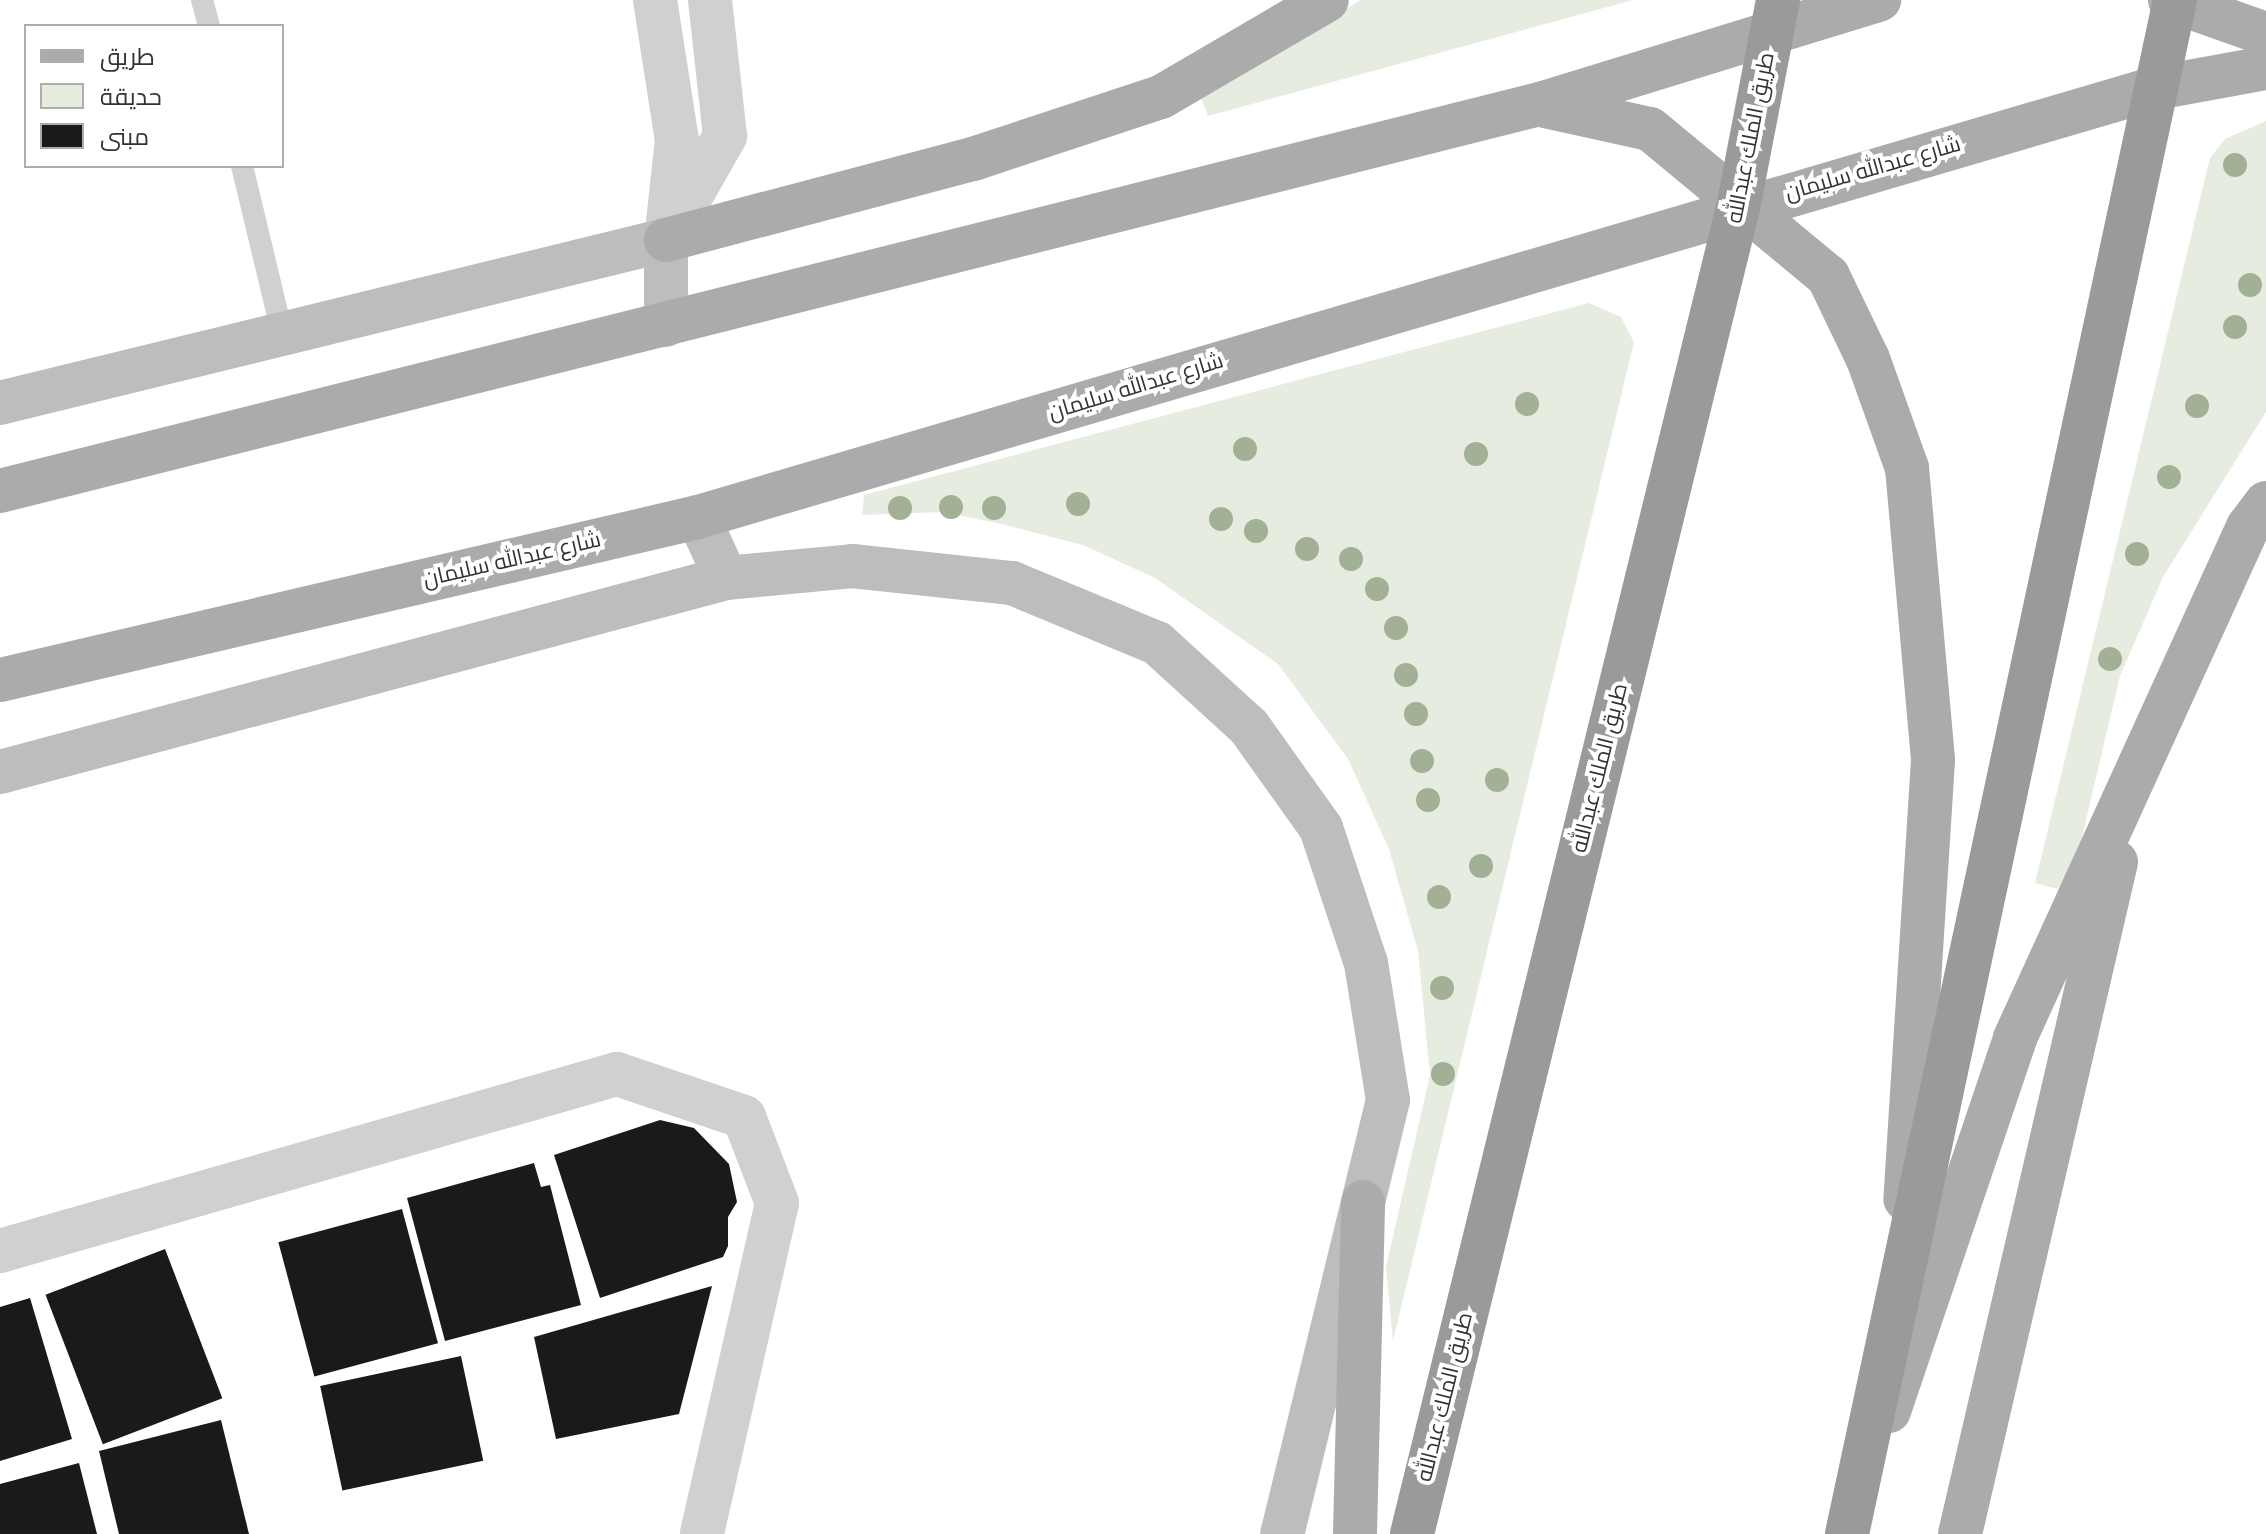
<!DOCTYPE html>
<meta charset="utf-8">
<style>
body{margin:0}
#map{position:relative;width:2266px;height:1534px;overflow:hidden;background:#fff;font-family:"Nunito Sans",Cairo,sans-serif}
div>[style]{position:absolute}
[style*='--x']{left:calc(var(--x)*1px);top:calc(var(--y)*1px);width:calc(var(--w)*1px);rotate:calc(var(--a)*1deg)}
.green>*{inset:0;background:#e6ecdf}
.building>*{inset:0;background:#1a1a1a;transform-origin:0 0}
.lane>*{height:22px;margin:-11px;padding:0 11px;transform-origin:11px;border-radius:11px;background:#d0d0d0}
.street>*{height:44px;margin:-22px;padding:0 22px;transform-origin:22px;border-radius:22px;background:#d0d0d0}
.secondary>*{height:44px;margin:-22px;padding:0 22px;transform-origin:22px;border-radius:22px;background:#bdbdbd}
.primary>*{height:44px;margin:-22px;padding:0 22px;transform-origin:22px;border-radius:22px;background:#ababab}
.highway>*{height:44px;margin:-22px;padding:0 22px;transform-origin:22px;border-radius:22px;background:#9a9a9a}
.trees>*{width:24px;height:24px;margin:-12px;border-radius:50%;background:#a2b095}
span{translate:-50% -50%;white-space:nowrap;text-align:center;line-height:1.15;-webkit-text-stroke:8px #fff;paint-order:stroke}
.street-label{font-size:22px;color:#333}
.legend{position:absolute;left:24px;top:24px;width:260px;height:144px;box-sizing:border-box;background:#fff;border:2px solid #adadad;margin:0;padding:10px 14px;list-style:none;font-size:24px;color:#333}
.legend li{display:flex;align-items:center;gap:16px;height:40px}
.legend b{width:40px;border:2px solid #adadad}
</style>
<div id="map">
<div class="green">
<div style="clip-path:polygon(1361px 0,1633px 0,1208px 116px,1200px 96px)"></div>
<div style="clip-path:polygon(2266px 121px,2266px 412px,2163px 577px,2120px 676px,2069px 892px,2035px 883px,2210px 158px,2225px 139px)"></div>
<div style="clip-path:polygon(1589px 303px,1621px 317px,1634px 342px,1393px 1341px,1386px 1267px,1430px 1075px,1418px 951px,1389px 849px,1348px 759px,1278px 664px,1155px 578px,1083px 545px,1002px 524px,942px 512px,862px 515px,864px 495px)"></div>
</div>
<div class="building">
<div style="clip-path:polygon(660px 1120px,694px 1128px,729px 1164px,737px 1202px,728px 1217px,728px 1246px,723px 1257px,600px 1298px,554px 1155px)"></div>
<div style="clip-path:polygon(534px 1163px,541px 1187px,550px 1185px,581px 1305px,445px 1341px,407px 1198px)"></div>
<div style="left:402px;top:1209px;width:139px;height:128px;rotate:75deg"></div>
<div style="left:165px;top:1249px;width:160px;height:128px;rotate:69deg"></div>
<div style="clip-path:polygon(712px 1286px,679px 1414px,556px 1439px,534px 1337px)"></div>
<div style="clip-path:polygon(30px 1298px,72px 1439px,0 1461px,0 1307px)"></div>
<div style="left:461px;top:1356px;width:107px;height:144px;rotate:78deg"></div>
<div style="clip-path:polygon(221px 1420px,249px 1534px,119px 1534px,99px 1451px)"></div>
<div style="clip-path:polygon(79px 1463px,97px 1534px,0 1534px,0 1484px)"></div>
</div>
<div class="lane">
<div style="--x:202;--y:0;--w:27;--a:75"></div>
<div style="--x:242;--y:166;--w:171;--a:76.5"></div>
</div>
<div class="street">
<div style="--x:655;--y:0;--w:142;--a:81.1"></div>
<div style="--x:677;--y:140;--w:82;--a:96.3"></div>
<div style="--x:666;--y:240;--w:120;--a:-60.4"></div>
<div style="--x:725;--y:136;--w:137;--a:-96.3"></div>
<div style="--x:0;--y:1251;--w:642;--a:-16.01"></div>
<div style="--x:617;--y:1074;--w:134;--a:18.7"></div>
<div style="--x:744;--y:1117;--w:92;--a:69"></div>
<div style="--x:777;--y:1203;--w:339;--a:102.8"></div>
</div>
<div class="secondary">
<div style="--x:0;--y:403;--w:686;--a:-13.75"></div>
<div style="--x:666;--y:240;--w:85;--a:90"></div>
<div style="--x:698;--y:517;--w:67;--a:65.3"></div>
<div style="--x:0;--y:772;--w:751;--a:-14.96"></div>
<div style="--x:726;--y:578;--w:127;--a:-5.4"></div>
<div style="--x:852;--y:566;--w:161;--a:6.1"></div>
<div style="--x:1012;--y:583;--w:157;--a:22.5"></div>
<div style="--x:1157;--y:643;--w:125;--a:42.4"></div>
<div style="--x:1249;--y:727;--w:124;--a:54.5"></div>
<div style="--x:1321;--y:828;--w:142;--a:71.6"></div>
<div style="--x:1366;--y:963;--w:139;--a:80.9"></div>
<div style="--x:1388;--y:1100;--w:447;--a:103.7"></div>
</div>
<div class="primary">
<div style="--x:2170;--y:0;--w:102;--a:19.5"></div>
<div style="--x:1545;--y:106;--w:107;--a:12.4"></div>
<div style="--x:1650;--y:129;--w:231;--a:39.6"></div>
<div style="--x:1828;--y:276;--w:92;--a:64.3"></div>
<div style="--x:1868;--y:359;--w:116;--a:70.3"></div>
<div style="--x:1907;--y:468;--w:293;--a:84.9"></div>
<div style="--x:1933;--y:760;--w:440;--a:93.6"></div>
<div style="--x:666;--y:240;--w:318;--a:-14.8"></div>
<div style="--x:973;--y:159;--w:198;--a:-18.3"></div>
<div style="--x:1161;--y:97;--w:192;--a:-30.3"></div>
<div style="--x:0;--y:491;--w:1588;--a:-14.11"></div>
<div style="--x:1540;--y:104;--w:355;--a:-17.1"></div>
<div style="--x:0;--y:680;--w:717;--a:-13.14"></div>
<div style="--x:698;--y:517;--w:1520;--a:-16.4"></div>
<div style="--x:2156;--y:88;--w:112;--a:-10.3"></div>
<div style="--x:1889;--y:1411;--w:394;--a:-71.3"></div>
<div style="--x:2015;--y:1038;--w:562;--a:-65.49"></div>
<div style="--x:2248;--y:527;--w:30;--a:-53"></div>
<div style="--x:1355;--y:1534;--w:332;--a:-88.6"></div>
<div style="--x:1960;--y:1534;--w:690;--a:-76.93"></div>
</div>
<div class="highway">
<div style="--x:1412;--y:1534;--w:1365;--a:-76.19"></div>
<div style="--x:1738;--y:208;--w:212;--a:-79.1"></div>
<div style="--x:1847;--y:1534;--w:1569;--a:-77.93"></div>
</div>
<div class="trees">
<div style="left:2235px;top:165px"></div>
<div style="left:2250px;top:285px"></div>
<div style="left:2235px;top:327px"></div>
<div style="left:1527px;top:404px"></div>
<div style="left:2197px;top:406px"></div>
<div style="left:1245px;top:449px"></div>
<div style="left:1476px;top:454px"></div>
<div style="left:2169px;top:477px"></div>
<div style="left:1078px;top:504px"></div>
<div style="left:951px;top:507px"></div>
<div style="left:900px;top:508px"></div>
<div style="left:994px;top:508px"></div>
<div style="left:1221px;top:519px"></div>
<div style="left:1256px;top:531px"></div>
<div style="left:1307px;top:549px"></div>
<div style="left:2137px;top:554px"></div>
<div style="left:1351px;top:559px"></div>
<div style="left:1377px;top:589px"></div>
<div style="left:1396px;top:628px"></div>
<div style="left:2110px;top:659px"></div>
<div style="left:1406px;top:675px"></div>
<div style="left:1416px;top:714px"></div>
<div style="left:1422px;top:761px"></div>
<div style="left:1497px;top:780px"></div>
<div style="left:1428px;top:800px"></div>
<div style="left:1481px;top:866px"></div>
<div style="left:1439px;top:897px"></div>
<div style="left:1442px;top:988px"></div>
<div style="left:1443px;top:1074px"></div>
</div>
<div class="street-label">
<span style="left:1751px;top:138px;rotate:-79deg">طريق الملك عبدالله</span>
<span style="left:1873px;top:169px;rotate:-16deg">شارع عبدالله سليمان</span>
<span style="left:1136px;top:387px;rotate:-17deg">شارع عبدالله سليمان</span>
<span style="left:512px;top:560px;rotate:-13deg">شارع عبدالله سليمان</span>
<span style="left:1600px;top:768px;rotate:-76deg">طريق الملك عبدالله</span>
<span style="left:1445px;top:1397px;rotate:-76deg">طريق الملك عبدالله</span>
</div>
<ul class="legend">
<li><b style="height:10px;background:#ababab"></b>طريق</li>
<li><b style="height:22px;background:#e6ecdf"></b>حديقة</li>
<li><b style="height:22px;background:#1a1a1a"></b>مبنى</li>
</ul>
</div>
